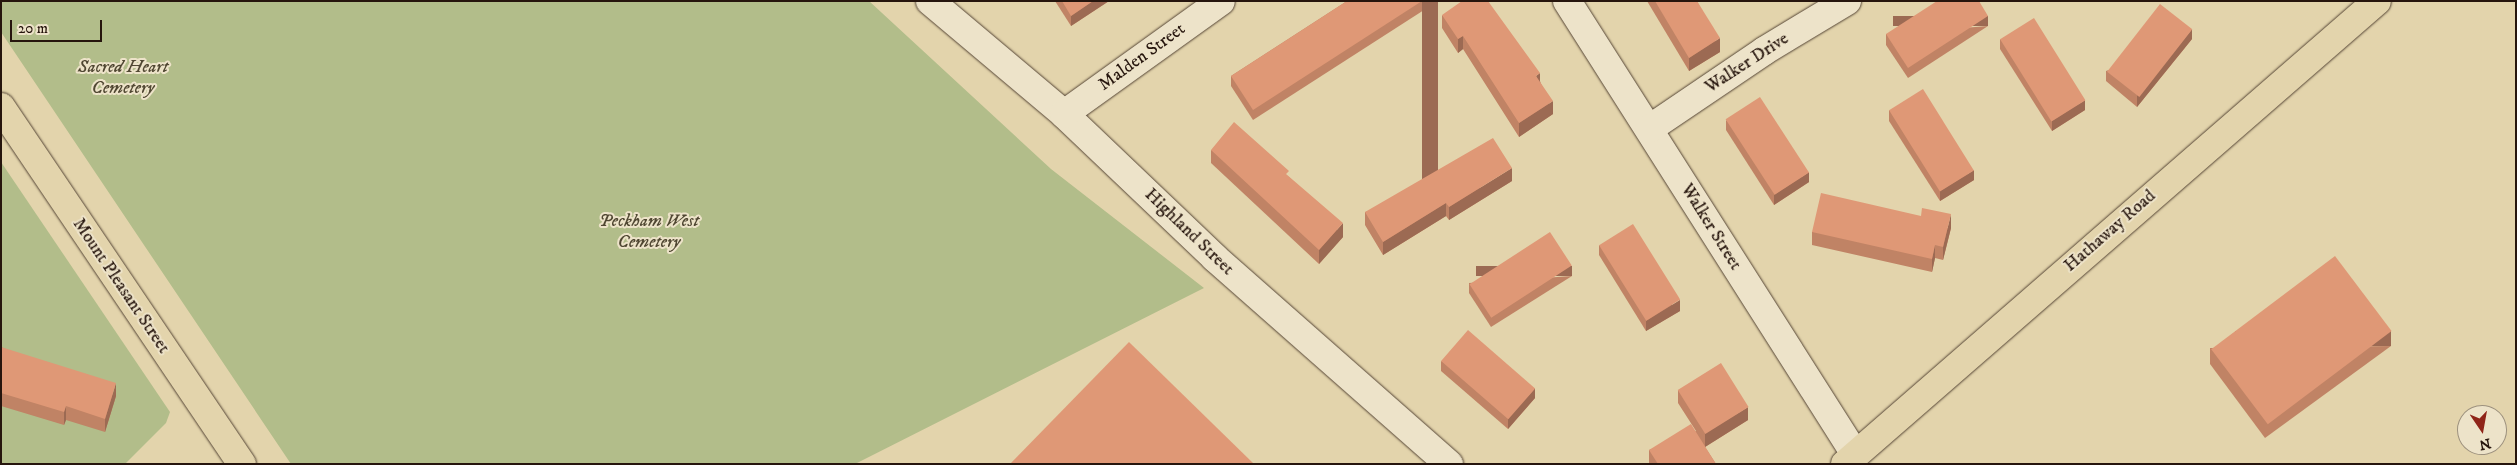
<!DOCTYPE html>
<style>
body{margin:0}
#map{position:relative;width:2517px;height:465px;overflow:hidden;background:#e3d4ac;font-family:"IM FELL DW Pica",serif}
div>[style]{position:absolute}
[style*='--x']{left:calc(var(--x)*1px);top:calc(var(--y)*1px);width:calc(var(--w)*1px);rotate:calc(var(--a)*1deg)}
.green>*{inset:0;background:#b2bd8a}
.roads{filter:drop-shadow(0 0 1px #554535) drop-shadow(0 0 1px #554535)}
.minor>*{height:28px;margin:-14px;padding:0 14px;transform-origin:14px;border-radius:14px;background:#ede3c9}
.major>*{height:28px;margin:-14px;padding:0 14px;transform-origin:14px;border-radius:14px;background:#e3d4ac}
.wall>*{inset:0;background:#c08365}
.shaded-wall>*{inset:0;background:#9c6a53;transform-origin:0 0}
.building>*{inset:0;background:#df9876;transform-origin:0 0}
span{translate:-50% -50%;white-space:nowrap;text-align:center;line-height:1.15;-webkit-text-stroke:4px #ede3c9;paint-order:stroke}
.street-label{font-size:18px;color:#26150d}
.park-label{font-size:18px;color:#504732;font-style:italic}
.frame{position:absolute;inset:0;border:2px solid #26150d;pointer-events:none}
.north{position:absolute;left:2457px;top:405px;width:50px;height:50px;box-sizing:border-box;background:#ede3c9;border:1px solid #9d917e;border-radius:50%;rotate:168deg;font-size:14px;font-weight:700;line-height:20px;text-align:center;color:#26150d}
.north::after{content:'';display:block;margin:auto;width:18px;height:22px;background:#8f2418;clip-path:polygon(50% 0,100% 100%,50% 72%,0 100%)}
.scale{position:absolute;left:10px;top:20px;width:92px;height:22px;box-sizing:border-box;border:2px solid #26150d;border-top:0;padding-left:6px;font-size:15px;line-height:18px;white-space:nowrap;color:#26150d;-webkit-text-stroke:4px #ede3c9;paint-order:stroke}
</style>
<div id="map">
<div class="green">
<div style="clip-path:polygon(1px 1px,869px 1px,1051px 169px,1204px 288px,855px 464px,291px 464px,1px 32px)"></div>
<div style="clip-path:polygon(1px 162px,170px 412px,166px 423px,125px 464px,1px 464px)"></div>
</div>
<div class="roads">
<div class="minor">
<div style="--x:930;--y:1;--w:175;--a:40.1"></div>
<div style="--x:1064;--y:114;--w:209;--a:43.6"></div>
<div style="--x:1215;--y:258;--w:312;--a:41.4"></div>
<div style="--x:1567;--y:1;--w:537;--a:57.55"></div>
<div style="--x:1064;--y:114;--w:193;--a:-35.7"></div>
<div style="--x:1649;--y:129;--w:139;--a:-34.1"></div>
<div style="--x:1764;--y:51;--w:97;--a:-31.1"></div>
</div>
<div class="major">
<div style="--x:1;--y:107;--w:431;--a:56"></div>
<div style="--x:1845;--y:464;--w:705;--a:-41.03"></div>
</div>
</div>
<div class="wall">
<div style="clip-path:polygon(1055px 1px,1109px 1px,1071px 26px)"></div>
<div style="clip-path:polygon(1347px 1px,1438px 1px,1253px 120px,1231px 86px,1231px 76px)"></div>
<div style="clip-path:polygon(1647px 1px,1697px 1px,1720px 52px,1689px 71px)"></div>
<div style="clip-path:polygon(1442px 15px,1540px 81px,1553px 114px,1519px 137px,1463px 49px,1458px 53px,1442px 28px)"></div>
<div style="clip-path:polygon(1988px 26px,1908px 78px,1886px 45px,1886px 34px)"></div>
<div style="clip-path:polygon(2000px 39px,2085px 110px,2052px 131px,2000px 49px)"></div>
<div style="clip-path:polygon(2192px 39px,2137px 107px,2106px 81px,2106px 71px)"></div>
<div style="clip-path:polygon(1889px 110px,1974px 180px,1940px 201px,1889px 121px)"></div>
<div style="clip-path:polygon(1726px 120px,1809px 182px,1774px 205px,1726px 130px)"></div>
<div style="clip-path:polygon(1211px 150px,1289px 177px,1343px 237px,1319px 264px,1211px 163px)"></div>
<div style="clip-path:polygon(1512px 181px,1449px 220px,1446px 216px,1383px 255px,1365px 225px,1365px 212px)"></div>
<div style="clip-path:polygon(1951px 228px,1943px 260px,1935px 258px,1932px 272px,1812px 245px,1812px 232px)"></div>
<div style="clip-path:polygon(1599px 245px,1680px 311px,1646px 331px,1599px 255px)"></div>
<div style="clip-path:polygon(1572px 276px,1491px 327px,1469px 293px,1469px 283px)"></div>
<div style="clip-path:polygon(2391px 346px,2265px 438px,2210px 364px,2210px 348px)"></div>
<div style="clip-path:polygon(1px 347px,116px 396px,105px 432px,66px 420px,64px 425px,1px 406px)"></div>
<div style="clip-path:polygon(1441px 361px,1535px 398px,1508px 429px,1441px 371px)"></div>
<div style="clip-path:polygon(1678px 390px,1748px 420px,1705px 447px,1716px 464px,1649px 463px,1649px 450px,1696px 431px,1678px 403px)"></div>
</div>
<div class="shaded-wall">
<div style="clip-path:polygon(1093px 1px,1109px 1px,1071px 26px,1071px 16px)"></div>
<div style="left:1422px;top:1px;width:16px;height:201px"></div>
<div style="left:1988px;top:16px;width:10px;height:95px;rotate:90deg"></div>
<div style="clip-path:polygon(2192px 29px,2192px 39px,2137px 107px,2137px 96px)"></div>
<div style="clip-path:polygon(1463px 36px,1463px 49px,1458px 53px,1458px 39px)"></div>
<div style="clip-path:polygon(1720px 38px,1720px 52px,1689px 71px,1689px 58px)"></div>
<div style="clip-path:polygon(1540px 73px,1540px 86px,1536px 76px)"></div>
<div style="clip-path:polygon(2085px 100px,2085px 110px,2052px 131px,2052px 121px)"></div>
<div style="clip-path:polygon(1553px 101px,1553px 114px,1519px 137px,1519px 123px)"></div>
<div style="clip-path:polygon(1512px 168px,1512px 181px,1449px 220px,1449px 207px)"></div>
<div style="clip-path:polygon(1974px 170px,1974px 180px,1940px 201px,1940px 191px)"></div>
<div style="clip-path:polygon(1809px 172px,1809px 182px,1774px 205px,1774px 195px)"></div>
<div style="clip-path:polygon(1446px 203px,1446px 216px,1383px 255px,1383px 242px)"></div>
<div style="clip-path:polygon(1951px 214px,1951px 228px,1943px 260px,1943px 247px)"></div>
<div style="clip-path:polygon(1343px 223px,1343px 237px,1319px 264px,1319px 250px)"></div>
<div style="clip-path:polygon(1935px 245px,1935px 258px,1932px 272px,1932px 259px)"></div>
<div style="left:1572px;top:266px;width:10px;height:96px;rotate:90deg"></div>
<div style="clip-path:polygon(1680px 300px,1680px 311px,1646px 331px,1646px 321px)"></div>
<div style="left:2391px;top:331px;width:15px;height:156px;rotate:90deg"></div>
<div style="clip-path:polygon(116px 383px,116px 396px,105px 432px,105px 419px)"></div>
<div style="clip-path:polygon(1535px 388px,1535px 398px,1508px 429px,1508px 418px)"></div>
<div style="clip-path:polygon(66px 406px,66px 420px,64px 425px,64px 412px)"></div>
<div style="clip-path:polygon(1748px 407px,1748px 420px,1705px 447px,1705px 433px)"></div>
</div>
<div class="building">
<div style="clip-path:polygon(1062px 1px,1093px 1px,1071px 16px)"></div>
<div style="clip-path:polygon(1347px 1px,1422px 1px,1253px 110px,1231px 76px)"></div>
<div style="clip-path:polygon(1462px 1px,1488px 1px,1540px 73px,1536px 76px,1553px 101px,1519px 123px,1463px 36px,1458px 39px,1442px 15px)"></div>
<div style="clip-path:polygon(1655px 1px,1697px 1px,1720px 38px,1689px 58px)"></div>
<div style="clip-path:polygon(1937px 1px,1979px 1px,1988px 16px,1908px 68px,1886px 34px)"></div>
<div style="left:2160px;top:4px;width:41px;height:86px;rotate:38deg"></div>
<div style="left:2034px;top:18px;width:97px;height:40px;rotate:58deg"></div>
<div style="left:1923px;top:89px;width:96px;height:40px;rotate:58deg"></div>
<div style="left:1760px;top:97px;width:90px;height:41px;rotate:57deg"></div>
<div style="clip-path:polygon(1234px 122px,1289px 171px,1286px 174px,1343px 223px,1319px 250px,1211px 150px)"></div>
<div style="clip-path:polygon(1493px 138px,1512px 168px,1449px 207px,1446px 203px,1383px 242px,1365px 212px)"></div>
<div style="clip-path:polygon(1821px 193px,1921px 216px,1922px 208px,1951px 214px,1943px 247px,1935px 245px,1932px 259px,1812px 232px)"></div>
<div style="left:1633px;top:224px;width:89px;height:40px;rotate:58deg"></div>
<div style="left:1550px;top:232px;width:40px;height:96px;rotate:57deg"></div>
<div style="left:2335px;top:256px;width:94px;height:155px;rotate:53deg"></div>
<div style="left:1468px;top:330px;width:89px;height:41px;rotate:41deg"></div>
<div style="clip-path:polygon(1129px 342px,1254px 464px,1010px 464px)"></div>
<div style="clip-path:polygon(1px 347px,116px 383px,105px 419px,66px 406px,64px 412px,1px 393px)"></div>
<div style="left:1721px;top:363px;width:52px;height:51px;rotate:58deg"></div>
<div style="clip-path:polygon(1691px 424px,1716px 464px,1658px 464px,1649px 450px)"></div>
</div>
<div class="street-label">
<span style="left:1142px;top:57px;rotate:-36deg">Malden Street</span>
<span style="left:1747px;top:63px;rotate:-33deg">Walker Drive</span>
<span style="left:1711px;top:227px;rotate:58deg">Walker Street</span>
<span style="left:2110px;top:231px;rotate:-41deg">Hathaway Road</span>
<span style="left:1189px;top:232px;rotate:44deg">Highland Street</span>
<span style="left:121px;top:286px;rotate:56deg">Mount Pleasant Street</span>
</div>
<div class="park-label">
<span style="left:123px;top:78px">Sacred Heart<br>Cemetery</span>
<span style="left:649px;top:232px">Peckham West<br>Cemetery</span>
</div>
<div class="frame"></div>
<div class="north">N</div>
<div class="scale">20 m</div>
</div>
